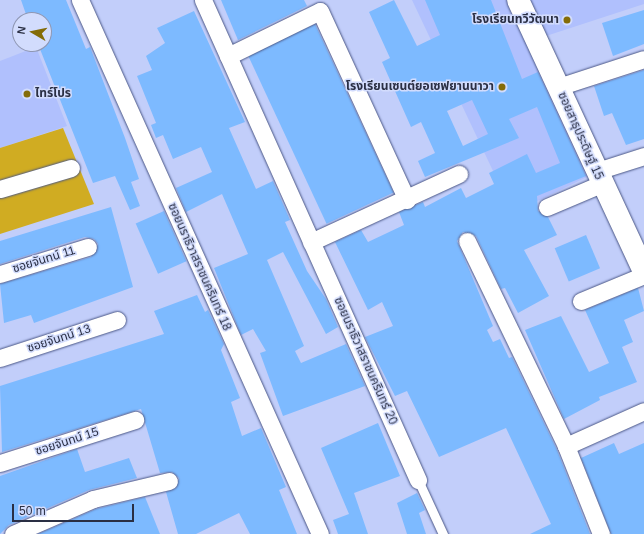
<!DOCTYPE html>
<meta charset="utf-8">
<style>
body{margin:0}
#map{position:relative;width:644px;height:534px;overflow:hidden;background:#c2cefa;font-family:Arial,"Noto Sans Thai",sans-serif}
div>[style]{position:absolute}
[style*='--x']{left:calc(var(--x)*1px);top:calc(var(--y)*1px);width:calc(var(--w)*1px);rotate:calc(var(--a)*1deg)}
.built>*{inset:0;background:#b0c0fd}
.green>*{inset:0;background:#d0ac22}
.building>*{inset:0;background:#7dbaff;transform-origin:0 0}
.roads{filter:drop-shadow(0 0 1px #4b5786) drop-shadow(0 0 1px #4b5786)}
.service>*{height:9px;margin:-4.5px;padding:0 4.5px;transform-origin:4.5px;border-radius:4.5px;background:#fff}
.minor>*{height:17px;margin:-8.5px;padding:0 8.5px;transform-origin:8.5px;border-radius:8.5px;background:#fff}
.tertiary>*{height:22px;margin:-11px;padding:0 11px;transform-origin:11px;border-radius:11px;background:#fff}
.dots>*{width:11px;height:11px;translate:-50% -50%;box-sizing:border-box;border:2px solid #d2dcfd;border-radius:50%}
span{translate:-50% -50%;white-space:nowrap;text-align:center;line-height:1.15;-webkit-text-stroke:3px #d2dcfd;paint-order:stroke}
.poi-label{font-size:12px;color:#2a2f44;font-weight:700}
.right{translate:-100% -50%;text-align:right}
.left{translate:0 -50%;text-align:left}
.street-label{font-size:12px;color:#2a2f44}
.north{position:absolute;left:12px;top:12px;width:40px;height:40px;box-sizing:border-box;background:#d2dcfd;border:1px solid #8f97b3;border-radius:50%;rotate:279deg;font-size:11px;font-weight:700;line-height:16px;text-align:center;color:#2a2f44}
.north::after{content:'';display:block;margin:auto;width:14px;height:18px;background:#846c08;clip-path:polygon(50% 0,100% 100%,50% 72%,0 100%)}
.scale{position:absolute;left:12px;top:504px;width:122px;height:18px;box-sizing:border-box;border:2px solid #2a2f44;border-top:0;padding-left:5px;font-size:12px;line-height:14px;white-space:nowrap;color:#2a2f44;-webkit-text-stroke:3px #d2dcfd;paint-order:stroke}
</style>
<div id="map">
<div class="built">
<div style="clip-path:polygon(412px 0,511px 0,593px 174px,513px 213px)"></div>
<div style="clip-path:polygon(530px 0,644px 0,644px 4px,546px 36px)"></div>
<div style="clip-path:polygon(36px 47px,67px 126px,0 148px,0 61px)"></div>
</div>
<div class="green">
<div style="clip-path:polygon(63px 128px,94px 204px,0 234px,0 148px)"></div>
</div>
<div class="building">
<div style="clip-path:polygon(21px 0,66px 0,86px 49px,90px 47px,125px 138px,139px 179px,131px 182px,140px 206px,130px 210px,115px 176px,93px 183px,38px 44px,44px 44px,44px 20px,28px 20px)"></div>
<div style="clip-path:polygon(221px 0,304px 0,307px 6px,238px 40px)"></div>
<div style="clip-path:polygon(evenodd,394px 0,417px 46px,440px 35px,425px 0,491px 0,522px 79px,538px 72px,586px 176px,537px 196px,538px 211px,548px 217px,557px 235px,524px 250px,549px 296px,518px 313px,505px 288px,501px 289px,476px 236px,463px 232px,457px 241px,493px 326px,487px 330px,493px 342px,500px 339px,509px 358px,512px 357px,557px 450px,590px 534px,530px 534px,551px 524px,506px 428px,439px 457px,407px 391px,395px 396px,365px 337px,393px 326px,382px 302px,368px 310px,335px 242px,361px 230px,368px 242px,404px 225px,399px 212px,423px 202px,425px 207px,461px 188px,466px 198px,494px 184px,489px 173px,527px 154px,536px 173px,560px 163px,537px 107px,509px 119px,519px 138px,425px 177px,418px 161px,435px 153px,421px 122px,411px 127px,382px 62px,390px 58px,369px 12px,394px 0,472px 100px,488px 134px,463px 146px,447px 111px,472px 100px)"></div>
<div style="clip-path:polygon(644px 10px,644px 44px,613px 56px,602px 23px)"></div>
<div style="clip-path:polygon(194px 11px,245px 122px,229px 128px,256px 189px,273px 181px,290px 220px,285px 222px,307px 271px,326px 299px,338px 327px,326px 334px,283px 252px,267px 260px,304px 346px,295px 351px,301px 363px,346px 344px,365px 386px,283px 416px,260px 353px,266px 351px,253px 329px,241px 335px,214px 268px,248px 254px,222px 194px,186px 212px,176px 188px,212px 172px,201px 147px,173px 159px,163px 135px,156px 138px,151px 125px,156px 123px,137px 76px,152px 70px,146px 56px,165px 43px,157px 28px)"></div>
<div style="left:315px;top:24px;width:186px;height:74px;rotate:65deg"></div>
<div style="clip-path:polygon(644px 70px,644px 139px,626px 145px,612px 113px,604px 116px,594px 86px)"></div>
<div style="clip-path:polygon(111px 207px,133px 287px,34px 323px,31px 315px,4px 323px,0 284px,91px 257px,98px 244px,94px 239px,85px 237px,0 264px,0 241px)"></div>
<div style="left:164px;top:211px;width:55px;height:31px;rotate:66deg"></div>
<div style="left:586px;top:235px;width:36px;height:34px;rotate:67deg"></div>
<div style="clip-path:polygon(638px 288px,644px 311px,624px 320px,633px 342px,622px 347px,637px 382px,599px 397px,600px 400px,564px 419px,525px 330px,561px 316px,589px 372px,609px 363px,585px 310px)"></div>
<div style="clip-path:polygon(197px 295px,205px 312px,208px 310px,224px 344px,221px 350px,240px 398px,231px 402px,242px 436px,261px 428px,286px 487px,279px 490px,297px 534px,250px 534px,239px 513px,196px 534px,178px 534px,166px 492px,176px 488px,179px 478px,172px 472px,160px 473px,141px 409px,2px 452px,0 386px,164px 334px,154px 311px)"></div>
<div style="clip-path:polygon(378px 423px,400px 476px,354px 493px,368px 534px,338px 534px,333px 520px,349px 514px,321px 448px)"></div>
<div style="clip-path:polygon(614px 443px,619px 454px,644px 443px,644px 534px,611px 534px,581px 458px)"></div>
<div style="clip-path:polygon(77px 449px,85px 472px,129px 458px,137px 478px,89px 490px,9px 525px,0 534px,0 476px)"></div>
<div style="clip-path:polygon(417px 493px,425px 510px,419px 513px,426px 534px,407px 534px,397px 503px)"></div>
<div style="clip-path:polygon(145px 497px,160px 534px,38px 534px,96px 509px)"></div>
</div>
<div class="roads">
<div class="service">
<div style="--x:418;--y:480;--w:60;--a:65.2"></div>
</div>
<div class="minor">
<div style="--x:80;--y:0;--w:585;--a:65.8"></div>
<div style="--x:203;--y:0;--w:526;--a:65.87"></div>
<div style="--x:228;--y:56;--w:102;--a:-26.1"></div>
<div style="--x:320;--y:11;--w:208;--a:65.3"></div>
<div style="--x:558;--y:87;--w:90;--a:-18"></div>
<div style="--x:597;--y:171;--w:49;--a:-17.7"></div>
<div style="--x:0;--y:189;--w:74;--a:-16.5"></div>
<div style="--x:547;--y:207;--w:59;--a:-23.1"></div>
<div style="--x:467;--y:241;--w:228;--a:64.2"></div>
<div style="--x:566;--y:446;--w:95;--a:68.3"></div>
<div style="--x:311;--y:242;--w:163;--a:-24.7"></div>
<div style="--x:0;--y:274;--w:92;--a:-17.1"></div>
<div style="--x:581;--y:301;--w:68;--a:-22.4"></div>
<div style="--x:0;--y:358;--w:123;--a:-18"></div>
<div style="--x:566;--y:446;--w:85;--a:-24.2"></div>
<div style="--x:0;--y:463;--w:142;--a:-17.7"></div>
<div style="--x:13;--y:534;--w:87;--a:-23.6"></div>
<div style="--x:93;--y:499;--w:78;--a:-13.3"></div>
</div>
<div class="tertiary">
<div style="--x:518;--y:0;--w:300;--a:65.1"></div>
</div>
</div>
<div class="dots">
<div style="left:567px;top:20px;background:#846c08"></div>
<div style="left:502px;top:87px;background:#846c08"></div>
<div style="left:27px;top:94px;background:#846c08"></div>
</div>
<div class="poi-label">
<span class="right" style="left:559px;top:20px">โรงเรียนทวีวัฒนา</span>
<span class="right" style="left:494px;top:87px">โรงเรียนเซนต์ยอเซฟยานนาวา</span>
<span class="left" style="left:35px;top:94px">ไทร์โปร</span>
</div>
<div class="street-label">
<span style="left:580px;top:136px;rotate:66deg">ซอยสาธุประดิษฐ์ 15</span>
<span style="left:44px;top:260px;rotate:-17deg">ซอยจันทน์ 11</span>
<span style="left:199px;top:267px;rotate:66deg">ซอยนราธิวาสราชนครินทร์ 18</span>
<span style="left:59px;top:339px;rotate:-18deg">ซอยจันทน์ 13</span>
<span style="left:365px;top:361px;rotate:66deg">ซอยนราธิวาสราชนครินทร์ 20</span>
<span style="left:67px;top:442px;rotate:-18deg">ซอยจันทน์ 15</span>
</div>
<div class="north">N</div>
<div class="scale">50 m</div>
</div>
